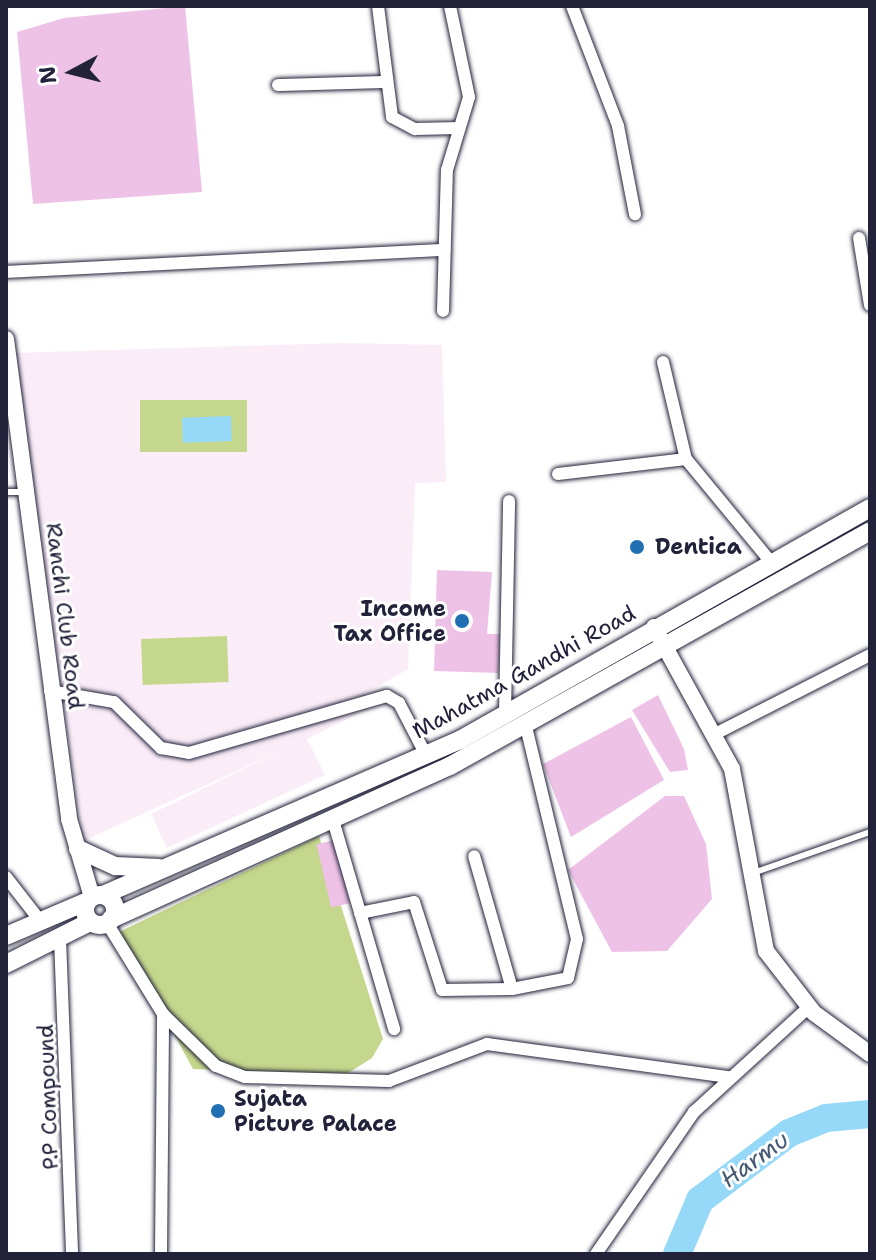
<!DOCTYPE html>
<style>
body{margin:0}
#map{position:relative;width:876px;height:1260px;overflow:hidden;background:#fff;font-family:"Shantell Sans",sans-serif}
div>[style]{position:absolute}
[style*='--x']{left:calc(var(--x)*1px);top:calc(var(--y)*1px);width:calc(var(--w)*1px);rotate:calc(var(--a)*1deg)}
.built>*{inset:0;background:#faedf8}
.green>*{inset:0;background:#c5d78c;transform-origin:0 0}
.water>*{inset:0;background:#96d8f8;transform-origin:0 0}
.river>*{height:28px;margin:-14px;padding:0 14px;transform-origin:14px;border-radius:14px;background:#96d8f8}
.building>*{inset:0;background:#eec2e7;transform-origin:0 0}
.roads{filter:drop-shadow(0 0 2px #22223b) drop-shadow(0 0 2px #22223b)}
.service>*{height:6px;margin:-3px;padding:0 3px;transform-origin:3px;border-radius:3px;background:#fff}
.minor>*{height:12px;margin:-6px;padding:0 6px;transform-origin:6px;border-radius:6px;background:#fff}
.tertiary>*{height:16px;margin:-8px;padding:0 8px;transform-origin:8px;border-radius:8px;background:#fff}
.secondary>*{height:18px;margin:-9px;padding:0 9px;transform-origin:9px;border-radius:9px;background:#fff}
.secondary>.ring{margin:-9px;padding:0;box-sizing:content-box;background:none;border:18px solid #fff;border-radius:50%}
.dots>*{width:22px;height:22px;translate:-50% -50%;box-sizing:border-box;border:4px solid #fff;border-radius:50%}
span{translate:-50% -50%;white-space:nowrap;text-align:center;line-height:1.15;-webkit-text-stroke:6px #fff;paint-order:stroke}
.poi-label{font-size:22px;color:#22223b;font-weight:700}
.left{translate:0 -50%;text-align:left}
.right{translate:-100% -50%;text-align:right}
.street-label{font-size:22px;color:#22223b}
.water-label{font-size:24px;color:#455974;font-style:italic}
.frame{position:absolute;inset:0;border:8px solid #22223b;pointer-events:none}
.north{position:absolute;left:32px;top:32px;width:80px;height:80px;-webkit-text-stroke:6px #fff;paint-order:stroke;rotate:263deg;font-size:22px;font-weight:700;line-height:32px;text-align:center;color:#22223b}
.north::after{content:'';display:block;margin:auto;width:28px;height:36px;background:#22223b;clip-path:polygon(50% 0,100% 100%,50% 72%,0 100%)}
</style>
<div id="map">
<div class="built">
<div style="clip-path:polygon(342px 343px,442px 345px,446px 482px,415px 483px,408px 669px,365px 694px,371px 707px,307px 739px,325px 775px,167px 848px,151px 814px,287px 748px,83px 841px,14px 353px)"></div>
</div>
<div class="green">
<div style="left:247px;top:400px;width:52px;height:107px;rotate:90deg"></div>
<div style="left:227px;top:636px;width:46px;height:86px;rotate:88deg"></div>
<div style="clip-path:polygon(319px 836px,383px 1039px,372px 1058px,345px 1075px,193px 1069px,119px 932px)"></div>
</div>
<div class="water">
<div style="left:231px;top:416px;width:25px;height:49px;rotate:88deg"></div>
</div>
<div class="river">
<div style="--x:677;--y:1254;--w:59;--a:-66.9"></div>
<div style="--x:700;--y:1200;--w:111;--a:-37"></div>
<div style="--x:789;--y:1133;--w:40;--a:-22"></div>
<div style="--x:826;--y:1118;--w:44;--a:-5.2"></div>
</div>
<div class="building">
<div style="clip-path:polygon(185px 6px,202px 192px,33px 204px,17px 32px,64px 18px)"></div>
<div style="clip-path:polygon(437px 570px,492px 572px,487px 634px,500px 634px,498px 673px,434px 671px)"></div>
<div style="clip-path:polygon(658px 695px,684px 749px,688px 770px,670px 772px,632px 710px)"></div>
<div style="clip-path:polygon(631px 717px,664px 780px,571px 837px,543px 764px)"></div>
<div style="clip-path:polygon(665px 796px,684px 796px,706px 844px,712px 899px,667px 951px,612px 952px,568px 870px)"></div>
<div style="left:335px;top:840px;width:65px;height:19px;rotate:77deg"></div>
</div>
<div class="roads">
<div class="service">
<div style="--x:6;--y:492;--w:20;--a:0"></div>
<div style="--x:753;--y:873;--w:124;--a:-19.3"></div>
</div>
<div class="minor">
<div style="--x:378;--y:6;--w:112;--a:82.8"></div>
<div style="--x:392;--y:117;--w:26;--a:28"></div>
<div style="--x:415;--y:129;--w:44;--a:-1.3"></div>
<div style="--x:572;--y:6;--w:129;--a:69"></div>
<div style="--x:618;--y:126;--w:90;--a:79.1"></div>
<div style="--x:278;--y:85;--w:108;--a:-1.6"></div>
<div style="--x:859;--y:238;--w:68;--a:80.7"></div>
<div style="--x:6;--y:272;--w:439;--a:-2.9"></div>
<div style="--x:443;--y:311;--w:141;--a:-88.4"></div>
<div style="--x:447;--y:170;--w:76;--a:-73.2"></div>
<div style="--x:469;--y:97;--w:93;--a:-101.8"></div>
<div style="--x:663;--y:362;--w:100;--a:76.7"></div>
<div style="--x:558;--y:474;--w:129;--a:-6.7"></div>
<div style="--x:686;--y:459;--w:134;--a:50.5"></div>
<div style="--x:50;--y:691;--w:65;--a:9.8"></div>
<div style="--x:114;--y:702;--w:66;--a:44.4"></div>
<div style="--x:161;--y:748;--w:28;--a:10"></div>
<div style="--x:189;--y:753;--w:206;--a:-16.1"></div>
<div style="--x:387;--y:696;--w:14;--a:30"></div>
<div style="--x:399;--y:703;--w:59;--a:62.6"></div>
<div style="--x:505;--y:714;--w:213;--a:-88.9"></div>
<div style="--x:717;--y:733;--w:172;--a:-27"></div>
<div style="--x:333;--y:820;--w:218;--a:73.7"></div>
<div style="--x:6;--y:877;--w:57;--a:52.1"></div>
<div style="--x:360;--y:913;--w:55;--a:-11.5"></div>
<div style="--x:414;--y:902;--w:92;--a:72.3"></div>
<div style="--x:442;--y:990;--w:70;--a:-0.8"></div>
<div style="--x:512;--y:989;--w:138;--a:-105.9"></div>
<div style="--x:107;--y:923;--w:107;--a:58.4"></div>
<div style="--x:163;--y:1014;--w:74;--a:44.5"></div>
<div style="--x:216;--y:1066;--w:31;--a:21"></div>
<div style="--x:245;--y:1077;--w:144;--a:1.6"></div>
<div style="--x:389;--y:1081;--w:105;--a:-20.7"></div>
<div style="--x:487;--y:1044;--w:244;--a:7.8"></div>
<div style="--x:60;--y:939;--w:315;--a:87.8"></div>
<div style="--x:512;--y:989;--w:57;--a:-11.1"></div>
<div style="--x:568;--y:978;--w:40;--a:-77"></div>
<div style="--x:577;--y:939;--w:222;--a:-103.5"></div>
<div style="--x:161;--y:1254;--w:240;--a:-89.5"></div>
<div style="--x:596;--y:1254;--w:173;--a:-55.4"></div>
<div style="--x:694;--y:1112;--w:156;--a:-42.4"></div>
</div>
<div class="tertiary">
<div style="--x:6;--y:339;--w:484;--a:82.5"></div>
<div style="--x:69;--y:819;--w:81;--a:73.6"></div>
<div style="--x:654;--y:627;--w:162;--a:61.2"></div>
<div style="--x:732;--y:769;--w:185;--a:79.4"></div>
<div style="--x:766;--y:951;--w:78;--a:52.3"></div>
<div style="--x:814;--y:1013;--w:69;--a:36.2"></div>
</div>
<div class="secondary">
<div style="--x:78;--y:849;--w:41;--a:24.7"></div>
<div style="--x:115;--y:866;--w:44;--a:2.6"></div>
<div style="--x:103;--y:895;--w:389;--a:-23.5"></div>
<div style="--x:460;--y:740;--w:471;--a:-29.5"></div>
<div class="ring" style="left:85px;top:895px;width:12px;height:12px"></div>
<div style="--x:111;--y:919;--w:372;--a:-24.3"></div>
<div style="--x:450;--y:766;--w:481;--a:-29.2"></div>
<div style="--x:6;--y:936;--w:89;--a:-23.1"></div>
<div style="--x:6;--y:964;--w:94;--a:-26.6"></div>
</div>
</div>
<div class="dots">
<div style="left:637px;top:547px;background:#1f6fb2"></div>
<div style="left:462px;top:621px;background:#1f6fb2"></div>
<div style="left:218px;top:1111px;background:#1f6fb2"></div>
</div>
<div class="poi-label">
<span class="left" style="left:655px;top:547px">Dentica</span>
<span class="right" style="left:446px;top:621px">Income<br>Tax Office</span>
<span class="left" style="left:234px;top:1111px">Sujata<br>Picture Palace</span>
</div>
<div class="street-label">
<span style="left:65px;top:616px;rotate:83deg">Ranchi Club Road</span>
<span style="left:524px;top:672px;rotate:-29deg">Mahatma Gandhi Road</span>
<span style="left:48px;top:1097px;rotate:-92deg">P.P Compound</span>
</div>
<div class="water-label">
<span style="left:755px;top:1160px;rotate:-36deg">Harmu</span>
</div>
<div class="frame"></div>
<div class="north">N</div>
</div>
